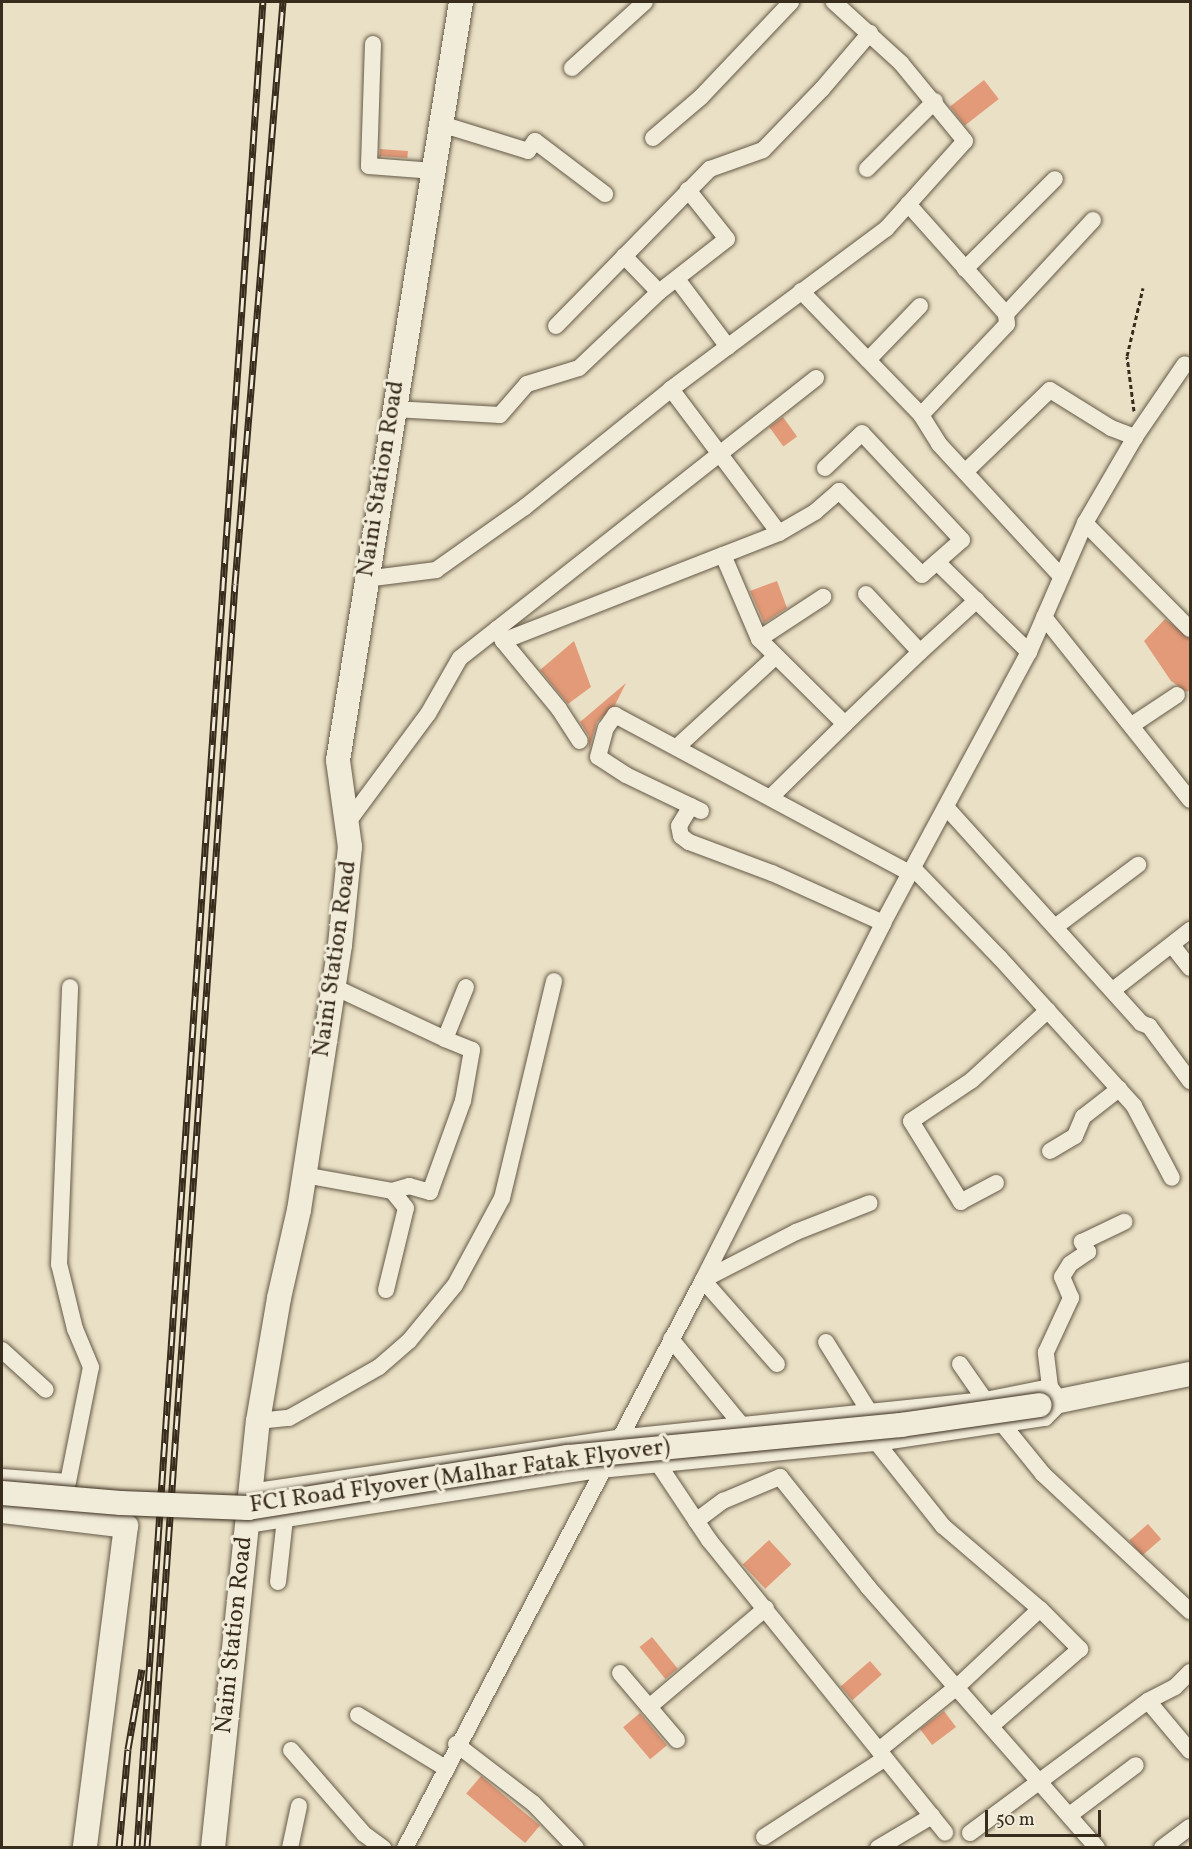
<!DOCTYPE html>
<style>
body{margin:0}
#map{position:relative;width:1192px;height:1849px;overflow:hidden;background:#eae0c5;font-family:Vollkorn,serif}
div>[style]{position:absolute}
[style*='--x']{left:calc(var(--x)*1px);top:calc(var(--y)*1px);width:calc(var(--w)*1px);rotate:calc(var(--a)*1deg)}
.building>*{inset:0;background:#e29a78;transform-origin:0 0}
.path>*{height:3px;margin-top:-1.5px;transform-origin:0;background:repeating-linear-gradient(90deg,#382c1c 0 4.5px,transparent 0 7.5px)}
.roads{filter:drop-shadow(0 0 2px #645946) drop-shadow(0 0 2px #645946)}
.street>*{height:16px;margin:-8px;padding:0 8px;transform-origin:8px;border-radius:8px;background:#f1ebd9}
.secondary>*{height:24px;margin:-12px;padding:0 12px;transform-origin:12px;border-radius:12px;background:#f1ebd9}
.rail>*{height:7px;margin-top:-3.5px;transform-origin:0;background:repeating-linear-gradient(90deg,#f1ebd9 0 14px,#382c1c 0 28px);box-sizing:border-box;border-block:2px solid #382c1c}
.bridges{filter:drop-shadow(0 0 2px #382c1c) drop-shadow(0 0 2px #382c1c)}
.secondary-bridge>*{height:24px;margin:-12px;padding:0 12px;transform-origin:12px;border-radius:12px;background:#f1ebd9}
span{translate:-50% -50%;white-space:nowrap;text-align:center;line-height:1.15;-webkit-text-stroke:6px #f1ebd9;paint-order:stroke}
.street-label{font-size:24px;color:#382c1c}
.frame{position:absolute;inset:0;border:3px solid #382c1c;pointer-events:none}
.scale{position:absolute;left:985px;top:1810px;width:116px;height:27px;box-sizing:border-box;border:3px solid #382c1c;border-top:0;padding-left:8px;font-size:18px;line-height:21px;white-space:nowrap;color:#382c1c;-webkit-text-stroke:4px #f1ebd9;paint-order:stroke}
</style>
<div id="map">
<div class="building">
<div style="left:984px;top:80px;width:24px;height:43px;rotate:52deg"></div>
<div style="left:380px;top:149px;width:28px;height:7px;rotate:4deg"></div>
<div style="left:783px;top:417px;width:24px;height:17px;rotate:54deg"></div>
<div style="clip-path:polygon(777px 581px,787px 608px,764px 623px,750px 591px)"></div>
<div style="clip-path:polygon(1165px 619px,1191px 639px,1191px 689px,1187px 692px,1171px 681px,1144px 641px)"></div>
<div style="clip-path:polygon(574px 641px,591px 687px,568px 704px,540px 670px)"></div>
<div style="clip-path:polygon(626px 683px,615px 705px,597px 722px,589px 749px,589px 736px,580px 722px)"></div>
<div style="left:1148px;top:1524px;width:20px;height:25px;rotate:49deg"></div>
<div style="left:769px;top:1540px;width:33px;height:36px;rotate:47deg"></div>
<div style="left:652px;top:1637px;width:41px;height:16px;rotate:51deg"></div>
<div style="left:870px;top:1661px;width:18px;height:39px;rotate:49deg"></div>
<div style="left:944px;top:1711px;width:20px;height:30px;rotate:53deg"></div>
<div style="left:640px;top:1713px;width:42px;height:22px;rotate:50deg"></div>
<div style="left:481px;top:1776px;width:77px;height:23px;rotate:40deg"></div>
</div>
<div class="path">
<div style="--x:1134;--y:411;--w:55;--a:-97.3"></div>
<div style="--x:1127;--y:356;--w:70;--a:-76.8"></div>
</div>
<div class="roads">
<div class="street">
<div style="--x:373;--y:44;--w:122;--a:91.9"></div>
<div style="--x:369;--y:166;--w:65;--a:4.4"></div>
<div style="--x:572;--y:68;--w:98;--a:-42.1"></div>
<div style="--x:441;--y:124;--w:91;--a:17.2"></div>
<div style="--x:528;--y:151;--w:12;--a:-55"></div>
<div style="--x:535;--y:141;--w:88;--a:37.1"></div>
<div style="--x:653;--y:138;--w:63;--a:-40.5"></div>
<div style="--x:701;--y:97;--w:131;--a:-46.5"></div>
<div style="--x:867;--y:169;--w:96;--a:-45"></div>
<div style="--x:908;--y:204;--w:147;--a:48.3"></div>
<div style="--x:624;--y:256;--w:50;--a:45.8"></div>
<div style="--x:965;--y:269;--w:127;--a:-45"></div>
<div style="--x:677;--y:279;--w:85;--a:53.1"></div>
<div style="--x:801;--y:291;--w:173;--a:45.9"></div>
<div style="--x:921;--y:415;--w:34;--a:58"></div>
<div style="--x:939;--y:444;--w:178;--a:47.3"></div>
<div style="--x:556;--y:326;--w:220;--a:-45.6"></div>
<div style="--x:710;--y:169;--w:56;--a:-19.7"></div>
<div style="--x:763;--y:150;--w:85;--a:-46"></div>
<div style="--x:822;--y:89;--w:74;--a:-49.4"></div>
<div style="--x:868;--y:360;--w:75;--a:-46.1"></div>
<div style="--x:671;--y:389;--w:180;--a:53.1"></div>
<div style="--x:394;--y:409;--w:106;--a:3.2"></div>
<div style="--x:500;--y:415;--w:41;--a:-48.9"></div>
<div style="--x:527;--y:384;--w:54;--a:-17.1"></div>
<div style="--x:579;--y:368;--w:110;--a:-43.5"></div>
<div style="--x:659;--y:292;--w:86;--a:-37.9"></div>
<div style="--x:727;--y:239;--w:63;--a:-128.5"></div>
<div style="--x:921;--y:415;--w:125;--a:-46.6"></div>
<div style="--x:1007;--y:324;--w:10;--a:-96"></div>
<div style="--x:1006;--y:314;--w:128;--a:-47.2"></div>
<div style="--x:965;--y:472;--w:118;--a:-44"></div>
<div style="--x:1050;--y:390;--w:72;--a:31.9"></div>
<div style="--x:1111;--y:428;--w:26;--a:21"></div>
<div style="--x:1085;--y:523;--w:149;--a:45.3"></div>
<div style="--x:723;--y:555;--w:60;--a:-21.4"></div>
<div style="--x:779;--y:533;--w:42;--a:-30.3"></div>
<div style="--x:815;--y:512;--w:32;--a:-41"></div>
<div style="--x:839;--y:491;--w:118;--a:45.3"></div>
<div style="--x:922;--y:575;--w:53;--a:-41.2"></div>
<div style="--x:962;--y:540;--w:146;--a:-133.1"></div>
<div style="--x:862;--y:433;--w:51;--a:136.6"></div>
<div style="--x:937;--y:562;--w:129;--a:44.4"></div>
<div style="--x:365;--y:579;--w:72;--a:-7.2"></div>
<div style="--x:436;--y:570;--w:109;--a:-35.3"></div>
<div style="--x:525;--y:507;--w:188;--a:-38.9"></div>
<div style="--x:671;--y:389;--w:268;--a:-36.7"></div>
<div style="--x:886;--y:229;--w:118;--a:-48.1"></div>
<div style="--x:965;--y:141;--w:101;--a:-129.4"></div>
<div style="--x:901;--y:63;--w:91;--a:-137.7"></div>
<div style="--x:866;--y:594;--w:79;--a:47"></div>
<div style="--x:920;--y:652;--w:77;--a:-42.4"></div>
<div style="--x:1044;--y:617;--w:234;--a:51.4"></div>
<div style="--x:497;--y:629;--w:406;--a:-38.2"></div>
<div style="--x:759;--y:639;--w:77;--a:-33.3"></div>
<div style="--x:503;--y:641;--w:88;--a:50.5"></div>
<div style="--x:559;--y:709;--w:38;--a:57"></div>
<div style="--x:845;--y:724;--w:104;--a:-43.8"></div>
<div style="--x:1132;--y:725;--w:54;--a:-33.7"></div>
<div style="--x:677;--y:747;--w:134;--a:-42.6"></div>
<div style="--x:691;--y:806;--w:23;--a:121"></div>
<div style="--x:679;--y:826;--w:10;--a:79"></div>
<div style="--x:681;--y:836;--w:10;--a:37"></div>
<div style="--x:689;--y:842;--w:89;--a:20.5"></div>
<div style="--x:772;--y:873;--w:122;--a:24.2"></div>
<div style="--x:946;--y:807;--w:291;--a:47.9"></div>
<div style="--x:1141;--y:1023;--w:9;--a:21"></div>
<div style="--x:1149;--y:1026;--w:69;--a:53.3"></div>
<div style="--x:701;--y:811;--w:83;--a:-154.4"></div>
<div style="--x:626;--y:775;--w:33;--a:-147"></div>
<div style="--x:598;--y:757;--w:30;--a:-75"></div>
<div style="--x:606;--y:728;--w:16;--a:-55"></div>
<div style="--x:615;--y:715;--w:336;--a:28.2"></div>
<div style="--x:345;--y:826;--w:139;--a:-53.5"></div>
<div style="--x:428;--y:714;--w:64;--a:-60.3"></div>
<div style="--x:460;--y:658;--w:47;--a:-38.1"></div>
<div style="--x:497;--y:629;--w:13;--a:63"></div>
<div style="--x:503;--y:641;--w:236;--a:-21.4"></div>
<div style="--x:723;--y:555;--w:91;--a:66.8"></div>
<div style="--x:759;--y:639;--w:121;--a:44.7"></div>
<div style="--x:845;--y:724;--w:104;--a:135.4"></div>
<div style="--x:914;--y:869;--w:124;--a:46"></div>
<div style="--x:1000;--y:958;--w:200;--a:47.8"></div>
<div style="--x:1134;--y:1106;--w:81;--a:62.2"></div>
<div style="--x:1055;--y:927;--w:104;--a:-36.8"></div>
<div style="--x:1172;--y:945;--w:29;--a:52"></div>
<div style="--x:334;--y:987;--w:123;--a:25.1"></div>
<div style="--x:1113;--y:990;--w:98;--a:-37.9"></div>
<div style="--x:1050;--y:1151;--w:29;--a:-31"></div>
<div style="--x:1075;--y:1136;--w:21;--a:-67"></div>
<div style="--x:1083;--y:1117;--w:46;--a:-37.9"></div>
<div style="--x:304;--y:1175;--w:89;--a:10.3"></div>
<div style="--x:392;--y:1191;--w:18;--a:-16"></div>
<div style="--x:409;--y:1186;--w:22;--a:16"></div>
<div style="--x:430;--y:1192;--w:97;--a:-70.1"></div>
<div style="--x:463;--y:1101;--w:52;--a:-80"></div>
<div style="--x:472;--y:1050;--w:29;--a:-158"></div>
<div style="--x:445;--y:1039;--w:56;--a:-68"></div>
<div style="--x:996;--y:1183;--w:40;--a:152"></div>
<div style="--x:961;--y:1202;--w:95;--a:-121.7"></div>
<div style="--x:911;--y:1121;--w:73;--a:-33.9"></div>
<div style="--x:972;--y:1080;--w:103;--a:-42.6"></div>
<div style="--x:386;--y:1290;--w:84;--a:-76.3"></div>
<div style="--x:406;--y:1208;--w:22;--a:-129"></div>
<div style="--x:671;--y:1339;--w:109;--a:50.6"></div>
<div style="--x:826;--y:1342;--w:81;--a:58.1"></div>
<div style="--x:2;--y:1350;--w:59;--a:42.3"></div>
<div style="--x:777;--y:1364;--w:112;--a:-131.4"></div>
<div style="--x:703;--y:1280;--w:105;--a:-27.3"></div>
<div style="--x:796;--y:1232;--w:79;--a:-21.4"></div>
<div style="--x:960;--y:1364;--w:44;--a:55.2"></div>
<div style="--x:258;--y:1421;--w:31;--a:-6"></div>
<div style="--x:289;--y:1418;--w:103;--a:-29.5"></div>
<div style="--x:379;--y:1367;--w:40;--a:-41"></div>
<div style="--x:409;--y:1341;--w:72;--a:-50.6"></div>
<div style="--x:455;--y:1285;--w:99;--a:-61.6"></div>
<div style="--x:502;--y:1198;--w:223;--a:-76.5"></div>
<div style="--x:1004;--y:1426;--w:62;--a:50.9"></div>
<div style="--x:1043;--y:1474;--w:201;--a:43"></div>
<div style="--x:877;--y:1443;--w:106;--a:51.5"></div>
<div style="--x:943;--y:1526;--w:128;--a:40.6"></div>
<div style="--x:1040;--y:1609;--w:57;--a:45"></div>
<div style="--x:1080;--y:1649;--w:118;--a:139.1"></div>
<div style="--x:659;--y:1465;--w:90;--a:56.3"></div>
<div style="--x:709;--y:1540;--w:376;--a:51.1"></div>
<div style="--x:2;--y:1477;--w:66;--a:4.3"></div>
<div style="--x:68;--y:1482;--w:117;--a:-78.7"></div>
<div style="--x:91;--y:1367;--w:41;--a:-112.8"></div>
<div style="--x:75;--y:1329;--w:67;--a:-103.8"></div>
<div style="--x:59;--y:1264;--w:277;--a:-87.7"></div>
<div style="--x:250;--y:1492;--w:371;--a:-8.4"></div>
<div style="--x:617;--y:1438;--w:370;--a:-5.9"></div>
<div style="--x:985;--y:1400;--w:66;--a:-11.3"></div>
<div style="--x:696;--y:1521;--w:34;--a:-37"></div>
<div style="--x:723;--y:1501;--w:62;--a:-22.8"></div>
<div style="--x:780;--y:1477;--w:141;--a:51.3"></div>
<div style="--x:868;--y:1587;--w:347;--a:48.7"></div>
<div style="--x:247;--y:1525;--w:357;--a:-8.9"></div>
<div style="--x:600;--y:1470;--w:278;--a:-5.6"></div>
<div style="--x:877;--y:1443;--w:170;--a:-8.5"></div>
<div style="--x:1045;--y:1418;--w:23;--a:-45"></div>
<div style="--x:1061;--y:1402;--w:19;--a:-126"></div>
<div style="--x:1050;--y:1387;--w:35;--a:-97"></div>
<div style="--x:1046;--y:1352;--w:60;--a:-65.2"></div>
<div style="--x:1071;--y:1298;--w:23;--a:-113"></div>
<div style="--x:1062;--y:1277;--w:15;--a:-58"></div>
<div style="--x:1070;--y:1264;--w:22;--a:-34"></div>
<div style="--x:1088;--y:1252;--w:12;--a:-121"></div>
<div style="--x:1082;--y:1242;--w:47;--a:-25.5"></div>
<div style="--x:278;--y:1582;--w:63;--a:-83.7"></div>
<div style="--x:1190;--y:1672;--w:21;--a:135"></div>
<div style="--x:1175;--y:1687;--w:30;--a:153"></div>
<div style="--x:1148;--y:1701;--w:65;--a:50"></div>
<div style="--x:620;--y:1673;--w:88;--a:49.6"></div>
<div style="--x:649;--y:1707;--w:153;--a:-40.2"></div>
<div style="--x:358;--y:1715;--w:100;--a:31.2"></div>
<div style="--x:456;--y:1744;--w:97;--a:37.5"></div>
<div style="--x:533;--y:1803;--w:62;--a:46.3"></div>
<div style="--x:291;--y:1750;--w:111;--a:49"></div>
<div style="--x:364;--y:1834;--w:24;--a:36"></div>
<div style="--x:879;--y:1750;--w:102;--a:-39"></div>
<div style="--x:958;--y:1686;--w:112;--a:-43.2"></div>
<div style="--x:1071;--y:1814;--w:81;--a:-37"></div>
<div style="--x:970;--y:1833;--w:222;--a:-36.6"></div>
<div style="--x:764;--y:1837;--w:143;--a:-33"></div>
<div style="--x:290;--y:1848;--w:43;--a:-77.9"></div>
<div style="--x:405;--y:1848;--w:641;--a:-62.32"></div>
<div style="--x:703;--y:1280;--w:400;--a:-63.2"></div>
<div style="--x:883;--y:923;--w:308;--a:-61.7"></div>
<div style="--x:1029;--y:652;--w:141;--a:-66.5"></div>
<div style="--x:1085;--y:523;--w:99;--a:-59.8"></div>
<div style="--x:1135;--y:437;--w:88;--a:-55.6"></div>
<div style="--x:878;--y:1848;--w:63;--a:-30.7"></div>
<div style="--x:1162;--y:1848;--w:35;--a:-37"></div>
</div>
<div class="secondary">
<div style="--x:1040;--y:1405;--w:153;--a:-11.7"></div>
<div style="--x:2;--y:1511;--w:125;--a:6.9"></div>
<div style="--x:126;--y:1526;--w:325;--a:97.3"></div>
<div style="--x:213;--y:1848;--w:429;--a:-84"></div>
<div style="--x:258;--y:1421;--w:125;--a:-80.3"></div>
<div style="--x:279;--y:1298;--w:90;--a:-77.2"></div>
<div style="--x:299;--y:1210;--w:268;--a:-81.2"></div>
<div style="--x:340;--y:945;--w:99;--a:-84.2"></div>
<div style="--x:350;--y:847;--w:88;--a:-97.9"></div>
<div style="--x:338;--y:760;--w:768;--a:-80.78"></div>
</div>
</div>
<div class="rail">
<div style="--x:119;--y:1848;--w:99;--a:-84.8"></div>
<div style="--x:128;--y:1749;--w:81;--a:-80.1"></div>
<div style="--x:137;--y:1848;--w:1850;--a:-86.1"></div>
<div style="--x:147;--y:1848;--w:1267;--a:-86.02"></div>
<div style="--x:235;--y:584;--w:584;--a:-85.29"></div>
</div>
<div class="bridges">
<div class="secondary-bridge">
<div style="--x:2;--y:1493;--w:119;--a:4.8"></div>
<div style="--x:121;--y:1503;--w:127;--a:2.3"></div>
<div style="--x:248;--y:1508;--w:324;--a:-9.1"></div>
<div style="--x:568;--y:1457;--w:335;--a:-5.5"></div>
<div style="--x:901;--y:1425;--w:140;--a:-8.2"></div>
</div>
</div>
<div class="street-label">
<span style="left:382px;top:479px;rotate:-81deg">Naini Station Road</span>
<span style="left:336px;top:959px;rotate:-82deg">Naini Station Road</span>
<span style="left:460px;top:1477px;rotate:-8deg">FCI Road Flyover (Malhar Fatak Flyover)</span>
<span style="left:235px;top:1635px;rotate:-84deg">Naini Station Road</span>
</div>
<div class="frame"></div>
<div class="scale">50 m</div>
</div>
